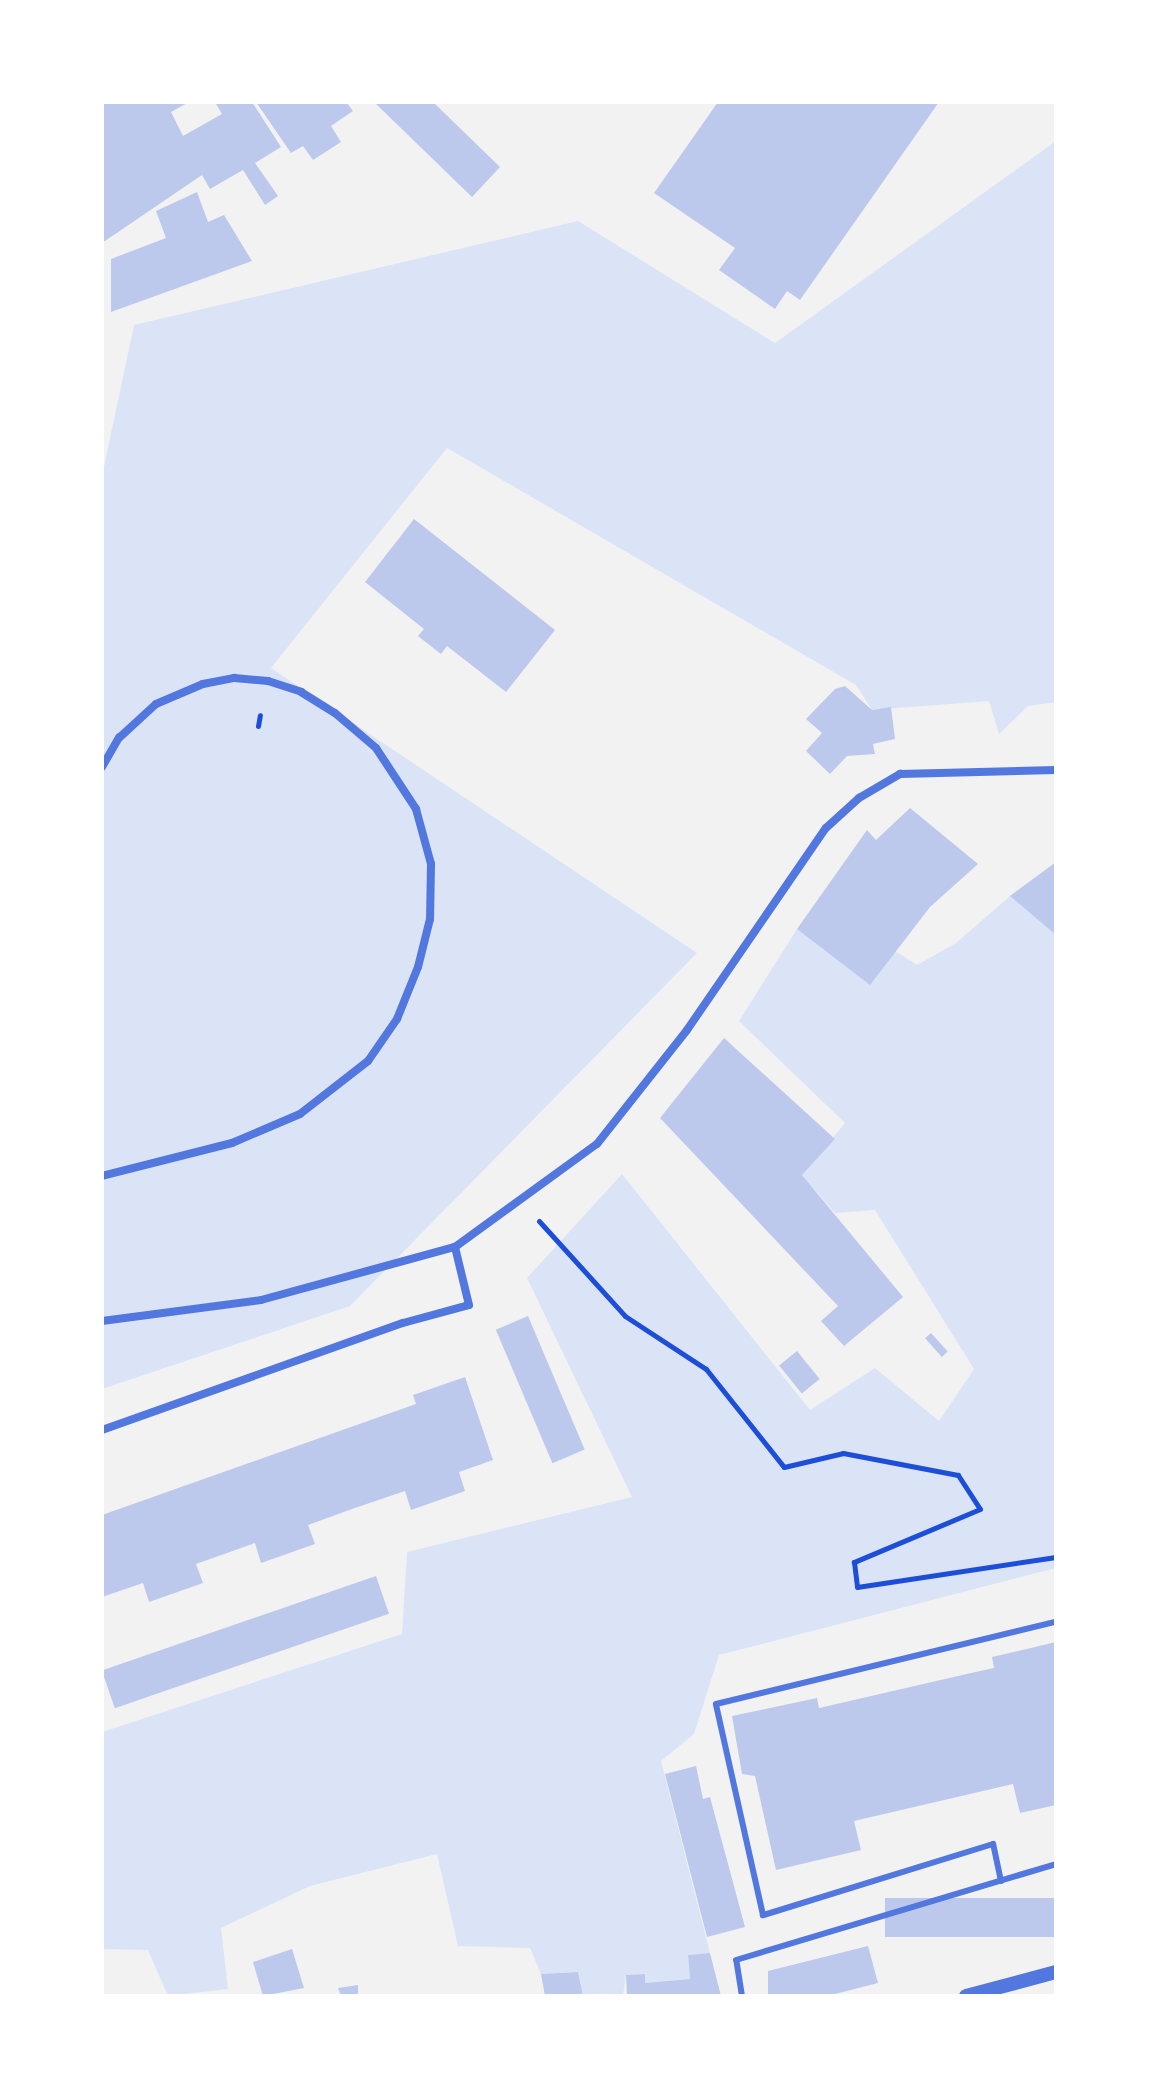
<!DOCTYPE html>
<style>
body{margin:0}
#map{position:relative;width:1158px;height:2098px;overflow:hidden;background:#f2f2f2;font-family:Signika,sans-serif}
div>[style]{position:absolute}
[style*='--x']{left:calc(var(--x)*1px);top:calc(var(--y)*1px);width:calc(var(--w)*1px);rotate:calc(var(--a)*1deg)}
.green>*{inset:0;background:#dbe4f7}
.building>*{inset:0;background:#bdc9ec;transform-origin:0 0}
.path>*{height:5px;margin:-2.5px;padding:0 2.5px;transform-origin:2.5px;border-radius:2.5px;background:#1d4ed8}
.service>*{height:6px;margin:-3px;padding:0 3px;transform-origin:3px;border-radius:3px;background:#5277de}
.minor>*{height:8px;margin:-4px;padding:0 4px;transform-origin:4px;border-radius:4px;background:#5277de}
.tertiary>*{height:14px;margin:-7px;padding:0 7px;transform-origin:7px;border-radius:7px;background:#5277de}
span{translate:-50% -50%;white-space:nowrap;text-align:center;line-height:1.15;-webkit-text-stroke:6px #fff;paint-order:stroke}
.frame{position:absolute;inset:0;border:104px solid #fff;pointer-events:none}
</style>
<div id="map">
<div class="green">
<div style="clip-path:polygon(1056px 141px,1056px 702px,1028px 706px,999px 734px,989px 701px,872px 710px,856px 685px,447px 448px,271px 668px,697px 953px,350px 1306px,102px 1389px,102px 476px,134px 325px,578px 221px,775px 343px)"></div>
<div style="clip-path:polygon(1056px 890px,1056px 1568px,719px 1655px,694px 1734px,661px 1761px,710px 1953px,688px 1955px,690px 1979px,645px 1983px,644px 1974px,626px 1975px,623px 1996px,583px 1996px,578px 1972px,541px 1974px,530px 1948px,458px 1946px,437px 1854px,310px 1886px,221px 1928px,228px 1989px,168px 1996px,148px 1950px,102px 1949px,102px 1732px,402px 1634px,407px 1552px,632px 1497px,527px 1278px,622px 1174px,810px 1410px,875px 1368px,939px 1421px,974px 1369px,875px 1210px,835px 1213px,802px 1175px,845px 1123px,739px 1021px,797px 929px,895px 951px,917px 965px,956px 943px,1010px 896px)"></div>
</div>
<div class="building">
<div style="clip-path:polygon(102px 102px,189px 102px,171px 112px,183px 136px,222px 114px,215px 102px,252px 102px,281px 147px,255px 163px,278px 196px,265px 205px,243px 170px,210px 189px,202px 175px,102px 243px)"></div>
<div style="clip-path:polygon(256px 102px,346px 102px,353px 111px,331px 126px,341px 142px,313px 160px,303px 146px,291px 153px)"></div>
<div style="clip-path:polygon(374px 102px,433px 102px,500px 167px,472px 197px)"></div>
<div style="clip-path:polygon(718px 102px,939px 102px,800px 300px,787px 291px,775px 309px,719px 270px,735px 248px,654px 193px)"></div>
<div style="clip-path:polygon(197px 192px,208px 222px,224px 215px,252px 261px,111px 312px,111px 259px,166px 238px,156px 211px)"></div>
<div style="clip-path:polygon(414px 519px,555px 630px,506px 692px,447px 646px,441px 654px,418px 636px,424px 629px,365px 582px)"></div>
<div style="clip-path:polygon(845px 686px,872px 710px,891px 707px,895px 739px,873px 744px,875px 754px,847px 756px,830px 774px,806px 751px,822px 733px,806px 719px,835px 689px)"></div>
<div style="clip-path:polygon(910px 808px,978px 864px,930px 907px,870px 985px,797px 929px,867px 830px,876px 840px)"></div>
<div style="clip-path:polygon(1056px 862px,1056px 935px,1010px 896px)"></div>
<div style="clip-path:polygon(724px 1038px,835px 1139px,802px 1175px,903px 1297px,844px 1346px,821px 1321px,838px 1306px,660px 1118px)"></div>
<div style="left:528px;top:1316px;width:145px;height:35px;rotate:67deg"></div>
<div style="left:931px;top:1333px;width:25px;height:8px;rotate:48deg"></div>
<div style="left:797px;top:1351px;width:36px;height:23px;rotate:51deg"></div>
<div style="clip-path:polygon(465px 1377px,493px 1460px,459px 1472px,465px 1491px,411px 1510px,405px 1491px,352px 1509px,308px 1525px,315px 1544px,261px 1563px,255px 1543px,196px 1564px,203px 1583px,149px 1602px,143px 1583px,102px 1597px,102px 1515px,416px 1404px,413px 1395px)"></div>
<div style="left:376px;top:1576px;width:40px;height:290px;rotate:71deg"></div>
<div style="clip-path:polygon(1056px 1642px,1056px 1805px,1020px 1813px,1013px 1784px,854px 1821px,861px 1850px,776px 1870px,755px 1776px,742px 1774px,732px 1716px,817px 1698px,819px 1708px,971px 1673px,994px 1668px,992px 1657px)"></div>
<div style="clip-path:polygon(696px 1766px,703px 1799px,710px 1797px,745px 1927px,707px 1937px,665px 1774px)"></div>
<div style="left:1056px;top:1898px;width:39px;height:171px;rotate:90deg"></div>
<div style="clip-path:polygon(868px 1946px,878px 1983px,827px 1996px,768px 1996px,768px 1971px)"></div>
<div style="clip-path:polygon(292px 1949px,304px 1988px,263px 1996px,253px 1962px)"></div>
<div style="clip-path:polygon(710px 1953px,721px 1996px,627px 1996px,626px 1975px,645px 1974px,645px 1983px,690px 1979px,688px 1955px)"></div>
<div style="clip-path:polygon(578px 1972px,583px 1996px,545px 1996px,541px 1974px)"></div>
<div style="clip-path:polygon(358px 1985px,358px 1996px,341px 1996px,338px 1988px)"></div>
</div>
<div class="path">
<div style="--x:258;--y:726;--w:11;--a:-80"></div>
<div style="--x:539;--y:1221;--w:128;--a:47.8"></div>
<div style="--x:625;--y:1316;--w:97;--a:33.2"></div>
<div style="--x:706;--y:1369;--w:125;--a:51.5"></div>
<div style="--x:784;--y:1467;--w:61;--a:-13.3"></div>
<div style="--x:843;--y:1453;--w:117;--a:10.8"></div>
<div style="--x:958;--y:1475;--w:40;--a:57.1"></div>
<div style="--x:980;--y:1509;--w:137;--a:157.2"></div>
<div style="--x:854;--y:1562;--w:25;--a:83"></div>
<div style="--x:857;--y:1587;--w:201;--a:-8.6"></div>
</div>
<div class="service">
<div style="--x:1001;--y:1881;--w:38;--a:-102"></div>
<div style="--x:993;--y:1844;--w:241;--a:162.8"></div>
<div style="--x:763;--y:1915;--w:216;--a:-102.6"></div>
<div style="--x:716;--y:1704;--w:350;--a:-13.6"></div>
<div style="--x:742;--y:1996;--w:36;--a:-99"></div>
<div style="--x:736;--y:1960;--w:334;--a:-16.7"></div>
</div>
<div class="minor">
<div style="--x:102;--y:767;--w:34;--a:-60"></div>
<div style="--x:119;--y:738;--w:50;--a:-42.6"></div>
<div style="--x:156;--y:704;--w:51;--a:-23.1"></div>
<div style="--x:203;--y:684;--w:32;--a:-11"></div>
<div style="--x:234;--y:678;--w:34;--a:5"></div>
<div style="--x:268;--y:681;--w:35;--a:18"></div>
<div style="--x:301;--y:692;--w:40;--a:32"></div>
<div style="--x:335;--y:713;--w:54;--a:40.5"></div>
<div style="--x:376;--y:748;--w:73;--a:56.7"></div>
<div style="--x:416;--y:809;--w:57;--a:74.7"></div>
<div style="--x:431;--y:864;--w:55;--a:91"></div>
<div style="--x:430;--y:919;--w:49;--a:104"></div>
<div style="--x:418;--y:967;--w:56;--a:112"></div>
<div style="--x:397;--y:1019;--w:51;--a:124.6"></div>
<div style="--x:368;--y:1061;--w:86;--a:142.1"></div>
<div style="--x:300;--y:1114;--w:74;--a:156.9"></div>
<div style="--x:232;--y:1143;--w:134;--a:165.8"></div>
<div style="--x:102;--y:1321;--w:160;--a:-7.5"></div>
<div style="--x:261;--y:1300;--w:201;--a:-15.3"></div>
<div style="--x:455;--y:1247;--w:175;--a:-36"></div>
<div style="--x:597;--y:1144;--w:145;--a:-51.7"></div>
<div style="--x:687;--y:1030;--w:245;--a:-55.5"></div>
<div style="--x:826;--y:828;--w:45;--a:-42.3"></div>
<div style="--x:859;--y:798;--w:48;--a:-30.3"></div>
<div style="--x:900;--y:774;--w:156;--a:-1.5"></div>
<div style="--x:102;--y:1430;--w:319;--a:-19.6"></div>
<div style="--x:403;--y:1323;--w:68;--a:-15.3"></div>
<div style="--x:469;--y:1305;--w:60;--a:-103.6"></div>
</div>
<div class="tertiary">
<div style="--x:966;--y:1996;--w:93;--a:-14.9"></div>
</div>
<div class="frame"></div>
</div>
